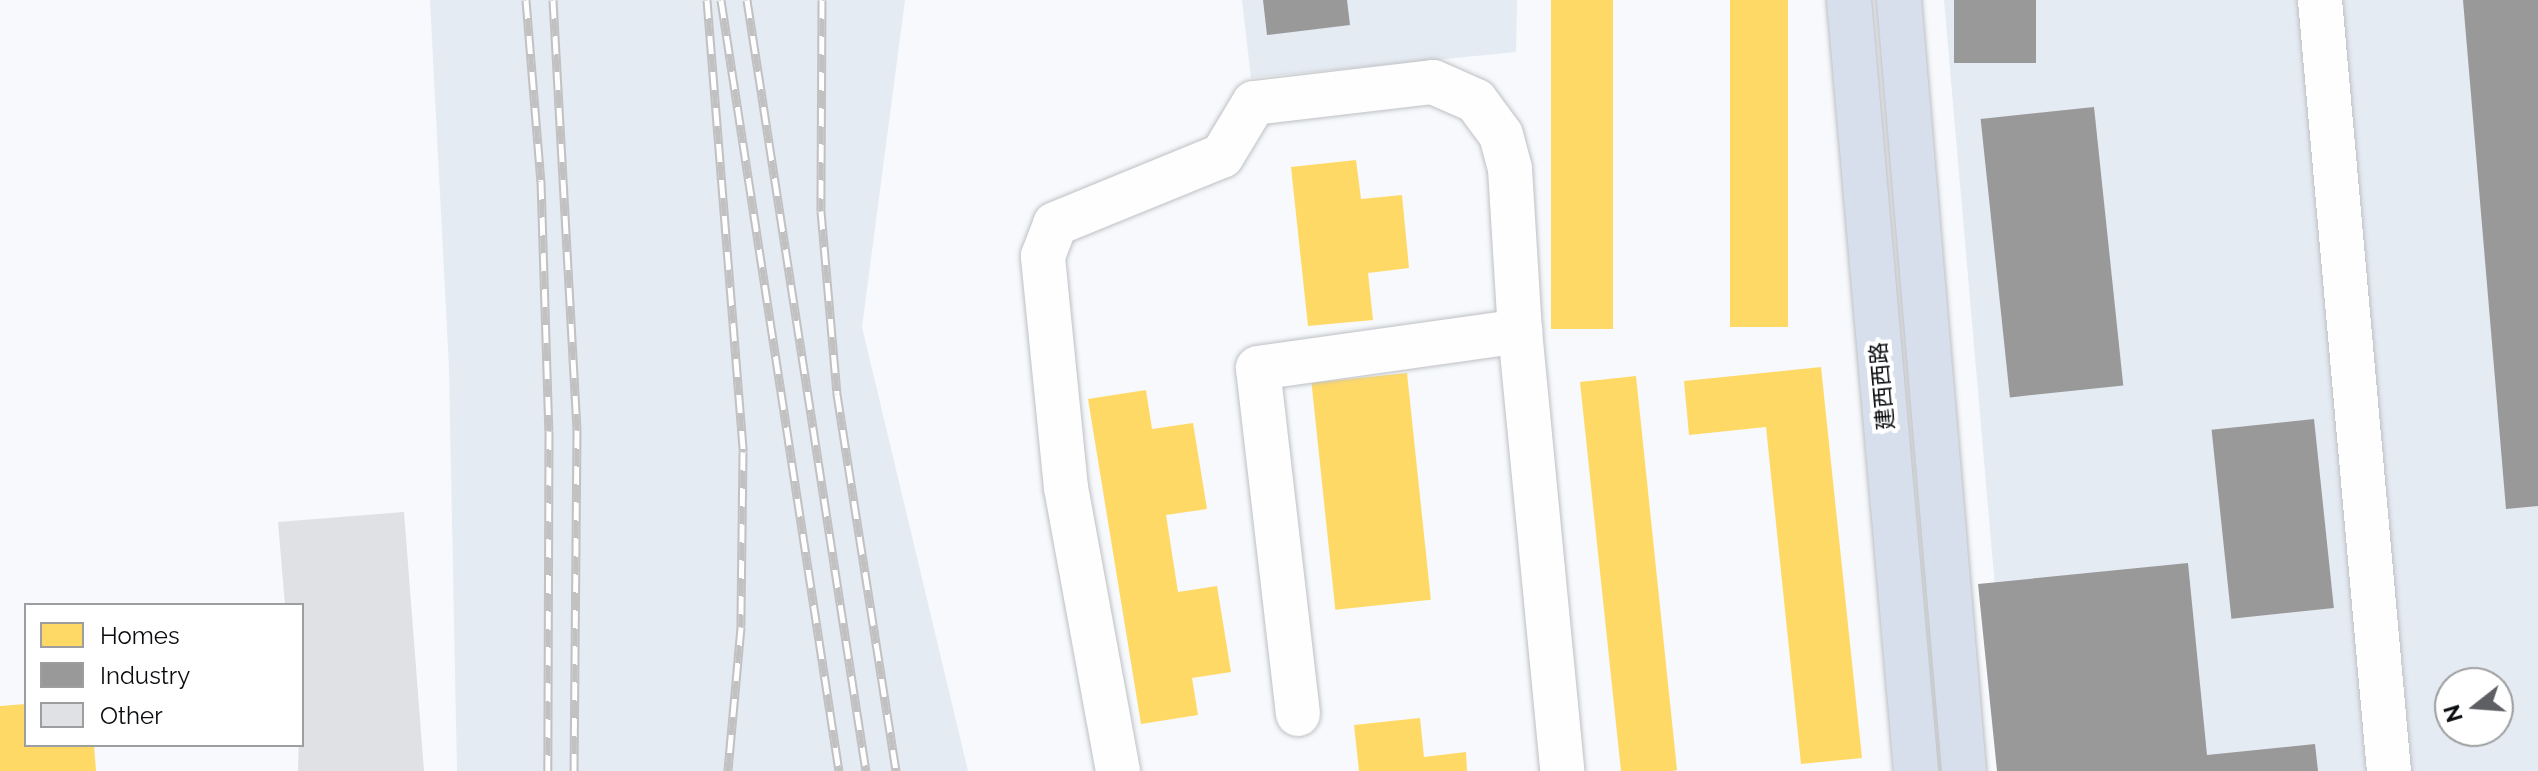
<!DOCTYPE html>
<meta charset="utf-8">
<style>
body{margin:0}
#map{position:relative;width:2538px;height:771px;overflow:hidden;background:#f7f9fc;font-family:Raleway,"Noto Sans SC",sans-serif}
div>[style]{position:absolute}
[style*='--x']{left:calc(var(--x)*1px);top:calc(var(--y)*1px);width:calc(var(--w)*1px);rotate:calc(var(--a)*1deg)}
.built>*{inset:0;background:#e5ebf3}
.homes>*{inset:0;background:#ffd966;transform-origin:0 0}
.industry>*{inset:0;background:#999;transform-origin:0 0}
.building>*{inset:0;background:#dfe1e4}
.roads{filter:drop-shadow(0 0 2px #bec0c3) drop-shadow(0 0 2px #bec0c3)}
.minor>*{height:44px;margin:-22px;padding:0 22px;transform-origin:22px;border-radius:22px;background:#fefeff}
.highway>*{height:44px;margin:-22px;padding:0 22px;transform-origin:22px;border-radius:22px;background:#d7dfec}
.rail>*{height:9px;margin-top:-4.5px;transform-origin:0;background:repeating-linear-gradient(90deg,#fff 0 18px,#c1c1c2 0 36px);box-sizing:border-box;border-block:2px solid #c1c1c2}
span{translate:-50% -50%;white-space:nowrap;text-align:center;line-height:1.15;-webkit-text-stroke:8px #fff;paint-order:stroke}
.street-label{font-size:22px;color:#0a0c0f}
.legend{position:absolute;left:24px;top:603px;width:280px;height:144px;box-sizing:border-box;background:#fff;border:2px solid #9d9e9f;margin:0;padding:10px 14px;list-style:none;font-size:24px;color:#0a0c0f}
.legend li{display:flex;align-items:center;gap:16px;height:40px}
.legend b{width:40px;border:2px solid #9d9e9f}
.north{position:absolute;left:2434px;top:667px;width:80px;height:80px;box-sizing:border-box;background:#fff;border:2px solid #9d9e9f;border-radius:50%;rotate:253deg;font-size:22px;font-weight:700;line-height:32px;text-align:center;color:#0a0c0f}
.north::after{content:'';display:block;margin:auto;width:28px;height:36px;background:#5d5f62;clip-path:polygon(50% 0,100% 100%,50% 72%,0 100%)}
</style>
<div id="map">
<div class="built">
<div style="clip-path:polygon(430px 0,905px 0,862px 327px,968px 771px,457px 771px,449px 368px)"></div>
<div style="clip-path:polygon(1242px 0,1517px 0,1516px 52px,1251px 78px)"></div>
<div style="clip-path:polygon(evenodd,1944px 0,2538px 0,2538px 771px,2011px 771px,1944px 0,2450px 683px,2498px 683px,2498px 731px,2450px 731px,2450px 683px)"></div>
</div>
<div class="homes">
<div style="left:1551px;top:0;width:62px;height:329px"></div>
<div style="left:1730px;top:0;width:58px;height:327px"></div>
<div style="clip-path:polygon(1356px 160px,1361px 199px,1402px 195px,1409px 268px,1368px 273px,1373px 320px,1308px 326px,1291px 167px)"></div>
<div style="clip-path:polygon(1821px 367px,1862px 758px,1801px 764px,1766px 427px,1689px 435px,1684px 381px)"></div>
<div style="left:1407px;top:373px;width:228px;height:96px;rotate:84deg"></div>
<div style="clip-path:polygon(1636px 376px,1677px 770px,1672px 771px,1621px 771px,1580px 382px)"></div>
<div style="clip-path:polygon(1146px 390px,1152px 429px,1193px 423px,1207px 509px,1166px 515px,1178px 592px,1217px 586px,1231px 672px,1192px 678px,1198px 715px,1141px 724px,1088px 399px)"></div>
<div style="clip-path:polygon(26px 704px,26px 745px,94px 745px,96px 771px,0 771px,0 706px)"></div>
<div style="clip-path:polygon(1420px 718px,1424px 757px,1466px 752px,1467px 771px,1359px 771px,1354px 725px)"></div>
</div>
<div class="industry">
<div style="clip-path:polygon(1263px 0,1347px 0,1350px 25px,1267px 35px)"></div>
<div style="left:1954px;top:0;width:82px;height:63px"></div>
<div style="clip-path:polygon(2463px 0,2538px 0,2538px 506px,2506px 509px)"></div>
<div style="left:2094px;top:107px;width:280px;height:114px;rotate:84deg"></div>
<div style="left:2314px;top:419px;width:190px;height:103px;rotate:84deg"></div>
<div style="clip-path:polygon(2188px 563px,2207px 755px,2315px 744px,2318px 771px,1997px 771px,1978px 584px)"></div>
</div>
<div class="building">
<div style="clip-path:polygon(404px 512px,424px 771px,298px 771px,302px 605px,285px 605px,278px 522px)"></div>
</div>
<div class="roads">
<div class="minor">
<div style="--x:2320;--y:0;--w:774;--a:84.89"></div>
<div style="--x:1298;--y:714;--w:348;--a:-96.6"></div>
<div style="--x:1258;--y:368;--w:265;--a:-8"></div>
<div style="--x:1118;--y:771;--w:288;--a:-100.4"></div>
<div style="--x:1066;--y:488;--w:233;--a:-95.7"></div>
<div style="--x:1043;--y:256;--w:34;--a:-69"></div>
<div style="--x:1055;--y:224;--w:180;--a:-22.2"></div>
<div style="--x:1222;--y:156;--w:62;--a:-58.9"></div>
<div style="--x:1254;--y:103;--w:180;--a:-6.7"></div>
<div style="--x:1433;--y:82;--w:47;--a:23.8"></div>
<div style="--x:1476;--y:101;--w:42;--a:53.7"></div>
<div style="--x:1501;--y:135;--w:35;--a:75"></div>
<div style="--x:1510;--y:169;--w:162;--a:86.5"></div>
<div style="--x:1520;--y:331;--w:442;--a:84.5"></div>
</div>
<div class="highway">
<div style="--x:1849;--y:0;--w:774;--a:85.03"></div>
<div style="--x:1899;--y:0;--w:774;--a:85.18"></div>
</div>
</div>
<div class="rail">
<div style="--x:526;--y:0;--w:182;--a:85.3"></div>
<div style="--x:541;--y:181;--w:250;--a:88.2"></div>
<div style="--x:549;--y:431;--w:340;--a:90.2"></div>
<div style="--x:553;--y:0;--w:431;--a:86.8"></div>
<div style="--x:577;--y:430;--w:341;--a:90.5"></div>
<div style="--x:707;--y:0;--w:453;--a:85.4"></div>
<div style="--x:743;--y:452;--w:175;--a:90.7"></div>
<div style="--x:741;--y:627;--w:145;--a:95.2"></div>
<div style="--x:721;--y:0;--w:780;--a:81.3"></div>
<div style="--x:747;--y:0;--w:780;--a:81.23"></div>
<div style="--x:822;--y:0;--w:211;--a:90.3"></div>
<div style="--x:821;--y:211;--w:184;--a:85"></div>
<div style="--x:837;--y:394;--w:382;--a:81.1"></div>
</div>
<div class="street-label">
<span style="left:1882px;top:386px;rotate:-95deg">建西西路</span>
</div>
<ul class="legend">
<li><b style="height:22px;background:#ffd966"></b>Homes</li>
<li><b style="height:22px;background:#999"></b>Industry</li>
<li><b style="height:22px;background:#dfe1e4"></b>Other</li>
</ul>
<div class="north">N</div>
</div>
